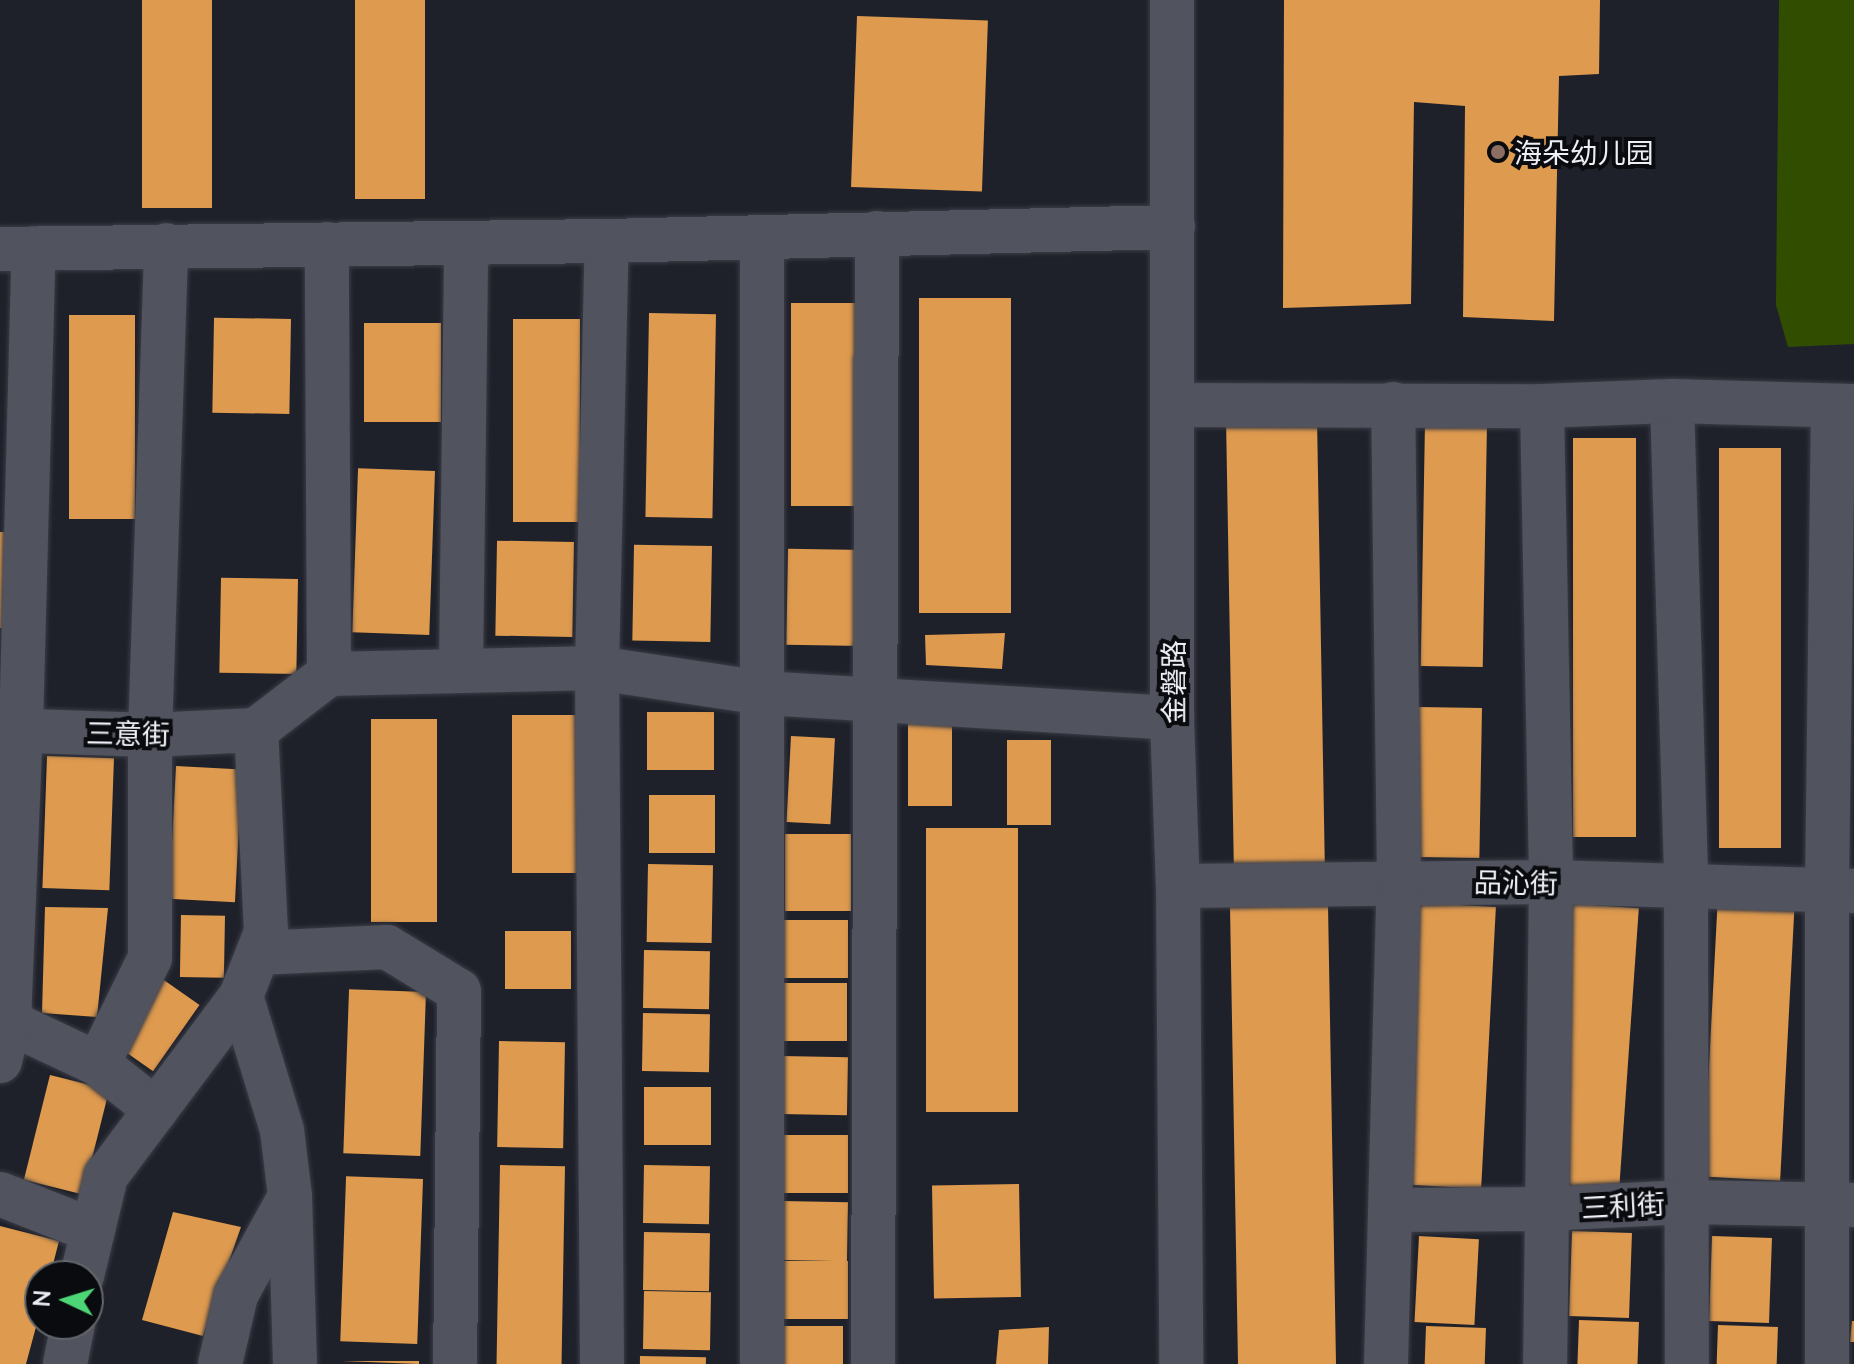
<!DOCTYPE html>
<meta charset="utf-8">
<style>
body{margin:0}
#map{position:relative;width:1854px;height:1364px;overflow:hidden;background:#1f212a;font-family:Lato,"Noto Sans SC",sans-serif}
div>[style]{position:absolute}
[style*='--x']{left:calc(var(--x)*1px);top:calc(var(--y)*1px);width:calc(var(--w)*1px);rotate:calc(var(--a)*1deg)}
.green>*{inset:0;background:#314e00}
.building>*{inset:0;background:#de9a4e;transform-origin:0 0}
.roads{filter:drop-shadow(0 0 2px #3b3c45) drop-shadow(0 0 2px #3b3c45)}
.minor>*{height:44px;margin:-22px;padding:0 22px;transform-origin:22px;border-radius:22px;background:#51535f}
.dots>*{width:22px;height:22px;translate:-50% -50%;box-sizing:border-box;border:4px solid #0a0b0f;border-radius:50%}
span{translate:-50% -50%;white-space:nowrap;text-align:center;line-height:1.15;-webkit-text-stroke:8px #0a0b0f;paint-order:stroke}
.poi-label{font-size:28px;color:#eeeff6}
.left{translate:0 -50%;text-align:left}
.street-label{font-size:28px;color:#eeeff6}
.north{position:absolute;left:24px;top:1260px;width:80px;height:80px;box-sizing:border-box;background:#0a0b0f;border:2px solid #65666b;border-radius:50%;rotate:274deg;font-size:22px;font-weight:700;line-height:32px;text-align:center;color:#eeeff6}
.north::after{content:'';display:block;margin:auto;width:28px;height:36px;background:#4dd676;clip-path:polygon(50% 0,100% 100%,50% 72%,0 100%)}
</style>
<div id="map">
<div class="green">
<div style="clip-path:polygon(1779px 0,1854px 0,1854px 344px,1788px 347px,1776px 305px)"></div>
</div>
<div class="building">
<div style="left:142px;top:0;width:70px;height:208px"></div>
<div style="left:355px;top:0;width:70px;height:199px"></div>
<div style="clip-path:polygon(1284px 0,1600px 0,1599px 74px,1559px 76px,1554px 321px,1463px 317px,1465px 106px,1414px 102px,1411px 304px,1283px 308px)"></div>
<div style="left:857px;top:16px;width:131px;height:171px;rotate:2deg"></div>
<div style="left:1011px;top:298px;width:315px;height:92px;rotate:90deg"></div>
<div style="left:791px;top:303px;width:66px;height:203px"></div>
<div style="left:649px;top:313px;width:67px;height:204px;rotate:1deg"></div>
<div style="left:69px;top:315px;width:66px;height:204px"></div>
<div style="left:291px;top:319px;width:95px;height:77px;rotate:91deg"></div>
<div style="left:513px;top:319px;width:67px;height:203px"></div>
<div style="left:364px;top:323px;width:77px;height:99px"></div>
<div style="left:1317px;top:417px;width:452px;height:91px;rotate:89deg"></div>
<div style="left:1487px;top:423px;width:244px;height:62px;rotate:91deg"></div>
<div style="left:1573px;top:438px;width:63px;height:399px"></div>
<div style="left:1719px;top:448px;width:62px;height:400px"></div>
<div style="left:435px;top:471px;width:164px;height:77px;rotate:92deg"></div>
<div style="clip-path:polygon(0 532px,7px 532px,5px 628px,0 628px)"></div>
<div style="left:574px;top:542px;width:95px;height:77px;rotate:91deg"></div>
<div style="left:712px;top:546px;width:96px;height:78px;rotate:91deg"></div>
<div style="left:865px;top:550px;width:96px;height:77px;rotate:91deg"></div>
<div style="left:298px;top:579px;width:95px;height:77px;rotate:91deg"></div>
<div style="clip-path:polygon(1005px 633px,1002px 669px,926px 665px,925px 635px)"></div>
<div style="left:1418px;top:707px;width:64px;height:150px;rotate:1deg"></div>
<div style="left:647px;top:712px;width:67px;height:58px"></div>
<div style="left:512px;top:715px;width:66px;height:158px"></div>
<div style="left:371px;top:719px;width:66px;height:203px"></div>
<div style="left:908px;top:721px;width:44px;height:85px"></div>
<div style="left:791px;top:736px;width:44px;height:86px;rotate:3deg"></div>
<div style="left:1007px;top:740px;width:44px;height:85px"></div>
<div style="left:47px;top:756px;width:67px;height:132px;rotate:2deg"></div>
<div style="left:176px;top:766px;width:66px;height:133px;rotate:3deg"></div>
<div style="left:649px;top:795px;width:66px;height:58px"></div>
<div style="left:1018px;top:828px;width:284px;height:92px;rotate:90deg"></div>
<div style="left:785px;top:834px;width:66px;height:77px"></div>
<div style="left:648px;top:864px;width:65px;height:78px;rotate:1deg"></div>
<div style="left:1718px;top:895px;width:77px;height:282px;rotate:3deg"></div>
<div style="left:1419px;top:903px;width:77px;height:282px;rotate:3deg"></div>
<div style="left:1563px;top:903px;width:76px;height:283px;rotate:4deg"></div>
<div style="left:1328px;top:905px;width:459px;height:98px;rotate:89deg"></div>
<div style="clip-path:polygon(45px 907px,108px 908px,97px 1017px,42px 1013px)"></div>
<div style="left:181px;top:915px;width:44px;height:62px;rotate:1deg"></div>
<div style="left:782px;top:920px;width:66px;height:58px"></div>
<div style="left:505px;top:931px;width:66px;height:58px"></div>
<div style="left:644px;top:950px;width:66px;height:58px;rotate:1deg"></div>
<div style="left:161px;top:978px;width:47px;height:81px;rotate:35deg"></div>
<div style="left:781px;top:983px;width:66px;height:58px"></div>
<div style="left:426px;top:992px;width:164px;height:77px;rotate:92deg"></div>
<div style="left:643px;top:1013px;width:67px;height:58px;rotate:1deg"></div>
<div style="left:499px;top:1041px;width:66px;height:106px;rotate:1deg"></div>
<div style="left:782px;top:1056px;width:66px;height:58px;rotate:1deg"></div>
<div style="left:50px;top:1075px;width:61px;height:108px;rotate:14deg"></div>
<div style="left:644px;top:1087px;width:67px;height:58px"></div>
<div style="left:782px;top:1135px;width:66px;height:58px"></div>
<div style="left:500px;top:1165px;width:65px;height:199px;rotate:1deg"></div>
<div style="left:644px;top:1165px;width:66px;height:58px;rotate:1deg"></div>
<div style="left:423px;top:1179px;width:165px;height:77px;rotate:92deg"></div>
<div style="left:1019px;top:1184px;width:113px;height:87px;rotate:89deg"></div>
<div style="left:782px;top:1201px;width:66px;height:59px;rotate:1deg"></div>
<div style="clip-path:polygon(173px 1212px,241px 1227px,203px 1336px,142px 1320px)"></div>
<div style="clip-path:polygon(0 1226px,59px 1241px,50px 1276px,40px 1276px,40px 1312px,26px 1364px,0 1364px)"></div>
<div style="left:1572px;top:1231px;width:60px;height:85px;rotate:2deg"></div>
<div style="left:644px;top:1232px;width:66px;height:58px;rotate:1deg"></div>
<div style="left:1419px;top:1236px;width:60px;height:86px;rotate:3deg"></div>
<div style="left:1712px;top:1236px;width:60px;height:85px;rotate:2deg"></div>
<div style="left:782px;top:1261px;width:66px;height:58px"></div>
<div style="left:644px;top:1291px;width:67px;height:58px;rotate:1deg"></div>
<div style="left:1579px;top:1320px;width:60px;height:44px;rotate:2deg"></div>
<div style="clip-path:polygon(1852px 1321px,1854px 1321px,1854px 1342px,1850px 1342px)"></div>
<div style="left:1718px;top:1325px;width:60px;height:39px;rotate:2deg"></div>
<div style="left:778px;top:1326px;width:65px;height:38px"></div>
<div style="left:1426px;top:1326px;width:60px;height:38px;rotate:2deg"></div>
<div style="clip-path:polygon(1049px 1327px,1048px 1364px,996px 1364px,999px 1330px)"></div>
<div style="left:640px;top:1356px;width:66px;height:8px;rotate:1deg"></div>
<div style="clip-path:polygon(342px 1361px,419px 1361px,419px 1364px)"></div>
</div>
<div class="roads">
<div class="minor">
<div style="--x:1172;--y:0;--w:718;--a:90"></div>
<div style="--x:1172;--y:718;--w:168;--a:88"></div>
<div style="--x:1178;--y:886;--w:478;--a:89.6"></div>
<div style="--x:0;--y:249;--w:607;--a:-0.76"></div>
<div style="--x:607;--y:241;--w:566;--a:-1.42"></div>
<div style="--x:1672;--y:401;--w:486;--a:88.3"></div>
<div style="--x:1686;--y:887;--w:477;--a:89.9"></div>
<div style="--x:1174;--y:405;--w:368;--a:0.2"></div>
<div style="--x:1542;--y:406;--w:130;--a:-2.2"></div>
<div style="--x:1672;--y:401;--w:182;--a:1.6"></div>
<div style="--x:1542;--y:406;--w:476;--a:88.9"></div>
<div style="--x:1551;--y:882;--w:482;--a:90.7"></div>
<div style="--x:461;--y:668;--w:425;--a:-89.3"></div>
<div style="--x:329;--y:674;--w:268;--a:-1.3"></div>
<div style="--x:597;--y:668;--w:168;--a:8.6"></div>
<div style="--x:763;--y:693;--w:410;--a:3.5"></div>
<div style="--x:0;--y:730;--w:150;--a:1.9"></div>
<div style="--x:150;--y:735;--w:106;--a:-2.7"></div>
<div style="--x:1178;--y:886;--w:373;--a:-0.6"></div>
<div style="--x:1551;--y:882;--w:303;--a:1.7"></div>
<div style="--x:258;--y:953;--w:129;--a:-2.7"></div>
<div style="--x:387;--y:947;--w:84;--a:31.4"></div>
<div style="--x:459;--y:991;--w:373;--a:90.6"></div>
<div style="--x:241;--y:996;--w:140;--a:73"></div>
<div style="--x:282;--y:1130;--w:66;--a:83.1"></div>
<div style="--x:290;--y:1196;--w:168;--a:88.3"></div>
<div style="--x:9;--y:1022;--w:98;--a:25.3"></div>
<div style="--x:98;--y:1064;--w:74;--a:38.4"></div>
<div style="--x:0;--y:1061;--w:40;--a:-77"></div>
<div style="--x:9;--y:1022;--w:293;--a:-87.7"></div>
<div style="--x:21;--y:729;--w:481;--a:-88.5"></div>
<div style="--x:98;--y:1064;--w:118;--a:-63.9"></div>
<div style="--x:150;--y:958;--w:223;--a:-90"></div>
<div style="--x:150;--y:735;--w:490;--a:-88.1"></div>
<div style="--x:0;--y:1194;--w:98;--a:21.6"></div>
<div style="--x:1392;--y:1210;--w:152;--a:-0.4"></div>
<div style="--x:1544;--y:1209;--w:142;--a:-2.8"></div>
<div style="--x:1686;--y:1202;--w:168;--a:1"></div>
<div style="--x:82;--y:1276;--w:103;--a:-76.5"></div>
<div style="--x:106;--y:1176;--w:225;--a:-53.1"></div>
<div style="--x:241;--y:996;--w:69;--a:-68.7"></div>
<div style="--x:266;--y:932;--w:202;--a:-92.8"></div>
<div style="--x:256;--y:730;--w:92;--a:-37.5"></div>
<div style="--x:329;--y:674;--w:430;--a:-90.3"></div>
<div style="--x:65;--y:1364;--w:41;--a:-78.7"></div>
<div style="--x:220;--y:1364;--w:71;--a:-76.9"></div>
<div style="--x:236;--y:1295;--w:111;--a:-61.3"></div>
<div style="--x:602;--y:1364;--w:696;--a:-90.41"></div>
<div style="--x:597;--y:668;--w:427;--a:-88.7"></div>
<div style="--x:762;--y:1364;--w:1126;--a:-90"></div>
<div style="--x:873;--y:1364;--w:1131;--a:-89.8"></div>
<div style="--x:1386;--y:1364;--w:483;--a:-88.5"></div>
<div style="--x:1399;--y:881;--w:477;--a:-90.7"></div>
<div style="--x:1827;--y:1364;--w:472;--a:-90"></div>
<div style="--x:1827;--y:892;--w:486;--a:-89.3"></div>
</div>
</div>
<div class="dots">
<div style="left:1498px;top:152px;background:#8d6e63"></div>
</div>
<div class="poi-label">
<span class="left" style="left:1514px;top:152px">海朵幼儿园</span>
</div>
<div class="street-label">
<span style="left:1173px;top:682px;rotate:-90deg">金磐路</span>
<span style="left:128px;top:733px;rotate:1deg">三意街</span>
<span style="left:1516px;top:882px;rotate:1deg">品沁街</span>
<span style="left:1623px;top:1205px;rotate:-3deg">三利街</span>
</div>
<div class="north">N</div>
</div>
